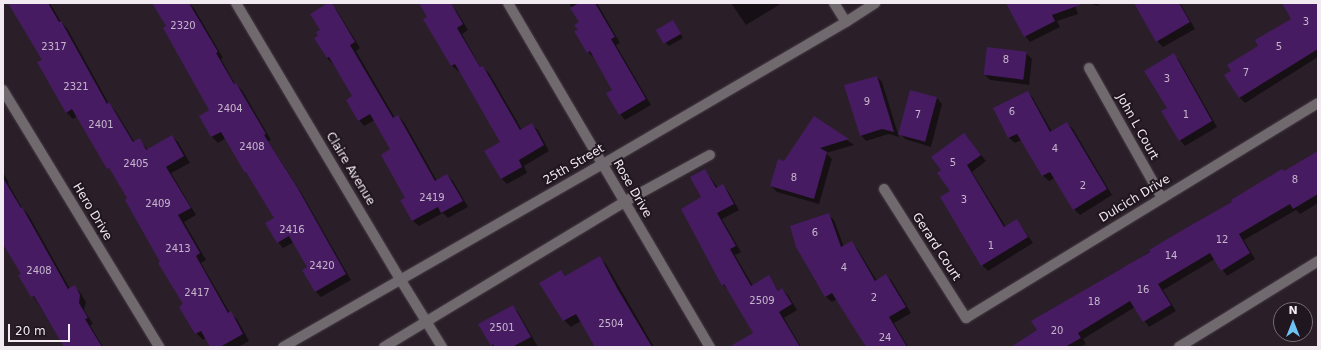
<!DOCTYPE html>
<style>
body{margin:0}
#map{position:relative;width:1321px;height:350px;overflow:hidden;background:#2a1f29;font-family:"DejaVu Sans",sans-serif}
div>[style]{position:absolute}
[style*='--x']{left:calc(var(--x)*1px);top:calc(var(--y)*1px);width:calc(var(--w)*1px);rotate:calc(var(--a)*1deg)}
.shadow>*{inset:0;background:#0007}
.building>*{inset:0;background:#461b61;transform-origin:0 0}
.roads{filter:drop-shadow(0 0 1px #463b45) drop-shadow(0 0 1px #463b45)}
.service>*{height:10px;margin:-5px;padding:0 5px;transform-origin:5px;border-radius:5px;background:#70696d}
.minor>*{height:10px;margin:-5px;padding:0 5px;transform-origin:5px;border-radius:5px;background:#70696d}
.tertiary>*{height:10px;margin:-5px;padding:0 5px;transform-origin:5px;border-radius:5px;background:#70696d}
span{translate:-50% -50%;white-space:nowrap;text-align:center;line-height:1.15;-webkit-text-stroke:4px #201620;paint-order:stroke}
.number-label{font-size:10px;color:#c6b6cc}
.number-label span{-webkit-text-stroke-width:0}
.street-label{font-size:12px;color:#f1eaf0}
.frame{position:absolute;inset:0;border:4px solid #f1eaf0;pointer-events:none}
.north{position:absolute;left:1273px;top:302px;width:40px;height:40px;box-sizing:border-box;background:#201620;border:1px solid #746b73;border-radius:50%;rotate:0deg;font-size:11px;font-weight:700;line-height:16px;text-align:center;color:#f1eaf0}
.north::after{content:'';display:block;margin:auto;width:14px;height:18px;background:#6fc2f4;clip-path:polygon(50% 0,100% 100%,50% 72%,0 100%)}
.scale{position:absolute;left:8px;top:324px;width:62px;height:18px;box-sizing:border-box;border:2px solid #f1eaf0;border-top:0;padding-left:5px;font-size:12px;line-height:14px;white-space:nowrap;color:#f1eaf0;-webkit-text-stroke:3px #201620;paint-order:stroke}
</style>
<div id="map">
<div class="shadow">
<div style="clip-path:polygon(12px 3px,50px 3px,61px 22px,67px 28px,109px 104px,115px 110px,135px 143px,139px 140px,148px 150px,171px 136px,178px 142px,190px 163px,171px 173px,196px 215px,184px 222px,206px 260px,201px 263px,230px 313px,237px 319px,249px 341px,238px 347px,211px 347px,206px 338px,203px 340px,196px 333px,185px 304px,128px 199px,77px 116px,73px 119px,66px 112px,43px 60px)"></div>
<div style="clip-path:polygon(154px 3px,189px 3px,194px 8px,223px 58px,221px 59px,235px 84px,242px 90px,271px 140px,268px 141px,302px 194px,351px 280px,321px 297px,315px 291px,309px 267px,294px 242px,283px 248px,278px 242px,276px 219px,252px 178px,245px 172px,226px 138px,218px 143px,212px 137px,200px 116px,210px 110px)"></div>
<div style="clip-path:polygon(330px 3px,336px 9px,360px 48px,356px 51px,395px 118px,398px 116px,404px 122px,437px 181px,447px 175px,453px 181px,468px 207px,448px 218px,443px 213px,419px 226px,413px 221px,402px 200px,406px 198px,392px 150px,375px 120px,364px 126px,359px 120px,354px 97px,333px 64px,327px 58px,320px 36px)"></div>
<div style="clip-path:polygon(420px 3px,449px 3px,456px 10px,468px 30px,462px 34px,481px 68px,483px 67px,489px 73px,522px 130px,532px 125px,538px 130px,549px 151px,524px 166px,527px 173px,507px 184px,501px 178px,501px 142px,459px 71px,458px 71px,452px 66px,425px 19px,428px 17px)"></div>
<div style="clip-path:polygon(569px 3px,597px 3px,620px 43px,616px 45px,651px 105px,625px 120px,620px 114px,614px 91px,594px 58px,588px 52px,579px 30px,580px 23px)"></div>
<div style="clip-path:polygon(731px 3px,782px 3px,746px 25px)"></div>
<div style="clip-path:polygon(1007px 3px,1074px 3px,1078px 14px,1057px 21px,1060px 27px,1030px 42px,1025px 36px)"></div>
<div style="clip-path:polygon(1087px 3px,1098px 3px,1099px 6px)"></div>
<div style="clip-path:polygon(1157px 3px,1180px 3px,1195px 29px,1163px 47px,1157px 41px)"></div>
<div style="clip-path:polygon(1290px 3px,1318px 3px,1318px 57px,1245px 103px,1239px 97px,1232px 71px,1293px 19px)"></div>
<div style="clip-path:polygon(673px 21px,683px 38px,669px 46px,666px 43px)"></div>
<div style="clip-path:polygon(1026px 53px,1032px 59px,1029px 85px,990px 80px,984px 74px)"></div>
<div style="clip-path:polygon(1173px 55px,1179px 60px,1217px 127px,1185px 146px,1180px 140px,1168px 108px)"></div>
<div style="clip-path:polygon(877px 77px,882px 82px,899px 137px,889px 134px,866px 141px,861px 135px)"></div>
<div style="clip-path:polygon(1028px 92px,1033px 98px,1052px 132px,1067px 123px,1073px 129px,1112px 195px,1080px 215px,1074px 209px,1055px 178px,1049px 181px,1043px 176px,1022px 140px,1015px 143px,1009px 138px,995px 108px)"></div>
<div style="clip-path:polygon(937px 98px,942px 104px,931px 147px,905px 139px,900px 133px)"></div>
<div style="clip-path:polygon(814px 117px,854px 145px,826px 153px,832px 159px,819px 204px,777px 192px,771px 186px)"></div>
<div style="clip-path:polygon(964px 134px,986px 161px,972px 172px,1006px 227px,1017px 220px,1033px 243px,988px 271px,982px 265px,942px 170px)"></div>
<div style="clip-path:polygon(1318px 152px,1318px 203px,1300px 214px,1296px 210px,1244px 240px,1255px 259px,1227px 276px,1215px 259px,1163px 290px,1176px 311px,1149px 327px,1135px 307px,1083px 339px,1086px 344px,1080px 347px,1013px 347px,1039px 331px,1033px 321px,1122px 268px,1123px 269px,1179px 232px,1233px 203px)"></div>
<div style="clip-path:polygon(705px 170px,718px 188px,723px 186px,728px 191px,739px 210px,722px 219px,741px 252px,735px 255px,753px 286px,769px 277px,779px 291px,782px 289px,788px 295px,797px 310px,784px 318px,801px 347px,754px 347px,754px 334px,729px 291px,723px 285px,682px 209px,703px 198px)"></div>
<div style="clip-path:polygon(3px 172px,9px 183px,8px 183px,22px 208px,28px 214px,70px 289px,74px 287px,80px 292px,86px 302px,84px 310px,93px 324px,90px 325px,103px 347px,65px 347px,20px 275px,22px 274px,3px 242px)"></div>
<div style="clip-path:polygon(829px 215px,834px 220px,844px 247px,851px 242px,857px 248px,877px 281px,886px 275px,892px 281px,911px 313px,894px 323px,908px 347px,862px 347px,865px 345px,837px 299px,832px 302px,826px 297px,797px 246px)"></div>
<div style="clip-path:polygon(599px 257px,606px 264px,654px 347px,596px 347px,581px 321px,571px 327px,564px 320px,561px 271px,566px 276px)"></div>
<div style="clip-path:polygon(512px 306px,518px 312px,538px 347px,493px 347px,480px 324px)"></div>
</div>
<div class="building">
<div style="clip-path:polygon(8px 3px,48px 3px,59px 22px,61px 21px,107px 104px,109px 102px,133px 142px,140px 138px,146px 150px,172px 135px,184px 156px,166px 167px,191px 208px,178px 215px,200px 253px,196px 256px,228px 313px,231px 311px,243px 334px,220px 347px,210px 347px,201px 331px,195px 334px,179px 307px,183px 304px,158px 263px,160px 262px,125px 200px,127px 198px,109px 168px,107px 169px,72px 109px,66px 113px,37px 62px,42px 60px)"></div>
<div style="clip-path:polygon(152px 3px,189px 3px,218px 52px,216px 53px,234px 84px,236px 83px,266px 134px,264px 135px,297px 187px,346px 274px,315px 292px,302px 270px,307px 267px,289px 236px,277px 243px,265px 223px,274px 218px,246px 172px,245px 173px,221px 132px,211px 137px,199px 116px,209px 110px,163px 28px,166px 26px)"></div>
<div style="clip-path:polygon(328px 3px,332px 3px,355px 42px,350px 45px,393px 118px,398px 115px,435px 181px,447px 174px,463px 201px,441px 213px,438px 207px,412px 221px,400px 200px,405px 198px,381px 155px,390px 149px,370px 114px,358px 121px,346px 100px,352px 96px,329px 57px,327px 58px,314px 38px,318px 36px,316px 32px,320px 30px,310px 14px)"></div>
<div style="clip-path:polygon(419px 3px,451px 3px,463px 24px,457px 28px,480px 67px,483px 66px,520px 130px,532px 123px,544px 145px,519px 160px,522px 167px,501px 179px,484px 151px,500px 142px,455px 64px,451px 66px,423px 19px,427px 17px)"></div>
<div style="clip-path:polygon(579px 3px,595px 3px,615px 37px,611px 39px,646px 99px,619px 115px,606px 93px,612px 90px,590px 51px,587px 53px,574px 31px,578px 30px,574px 25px,579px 22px,570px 8px)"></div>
<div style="clip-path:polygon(1006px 3px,1080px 3px,1080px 5px,1052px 15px,1055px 21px,1024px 37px)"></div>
<div style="clip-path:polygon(1134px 3px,1179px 3px,1190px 22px,1156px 42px)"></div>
<div style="clip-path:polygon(1282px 3px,1318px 3px,1318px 49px,1239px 98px,1224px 75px,1231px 71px,1227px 65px,1258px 46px,1255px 40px,1291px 19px)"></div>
<div style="left:673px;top:20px;width:16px;height:20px;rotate:60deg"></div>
<div style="left:987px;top:47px;width:40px;height:28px;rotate:7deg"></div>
<div style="clip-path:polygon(1174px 53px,1212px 121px,1179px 141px,1161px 111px,1167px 108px,1144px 71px)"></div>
<div style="clip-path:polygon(877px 76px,894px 132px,882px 129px,860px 136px,844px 85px)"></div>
<div style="left:910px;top:90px;width:28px;height:46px;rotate:15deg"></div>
<div style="clip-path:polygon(1028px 91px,1050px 132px,1067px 122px,1107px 189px,1073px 210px,1050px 172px,1042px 176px,1017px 134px,1008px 138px,993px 108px)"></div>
<div style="clip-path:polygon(814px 116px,849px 139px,820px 148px,827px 152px,814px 199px,770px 186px,778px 159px,784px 161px)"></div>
<div style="clip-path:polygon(964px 133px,981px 155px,967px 165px,1004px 227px,1017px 219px,1028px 237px,981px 266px,940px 197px,950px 191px,937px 173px,941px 170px,931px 157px)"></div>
<div style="clip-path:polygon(1318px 151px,1318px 194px,1293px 209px,1290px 204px,1239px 234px,1250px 253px,1221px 271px,1210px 253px,1158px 284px,1171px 305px,1143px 322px,1130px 301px,1078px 333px,1081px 338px,1065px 347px,1011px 347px,1037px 330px,1031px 321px,1150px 252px,1149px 250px,1179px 232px,1232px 202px,1231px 200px,1282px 169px,1284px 171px)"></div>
<div style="clip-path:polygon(705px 169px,716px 188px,723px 184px,734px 204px,717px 213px,736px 246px,730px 249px,751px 286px,769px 275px,778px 291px,782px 288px,792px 304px,779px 312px,800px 347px,729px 347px,753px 333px,724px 284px,722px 286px,681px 209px,701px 197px,690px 177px)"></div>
<div style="clip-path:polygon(3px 178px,21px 208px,22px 207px,68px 289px,75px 285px,80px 295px,79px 303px,88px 318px,85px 319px,102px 347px,64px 347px,34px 296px,31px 297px,18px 275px,21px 274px,3px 244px)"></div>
<div style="clip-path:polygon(829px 213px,841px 247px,852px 241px,875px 281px,886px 274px,906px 307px,889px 317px,907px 347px,866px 347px,832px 293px,825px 297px,796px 247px,790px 226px)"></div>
<div style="clip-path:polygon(600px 256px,617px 288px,652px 347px,595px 347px,576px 314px,563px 321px,539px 283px,561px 270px,565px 276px)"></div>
<div style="clip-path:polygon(513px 305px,531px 337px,512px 347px,494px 347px,493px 344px,491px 346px,478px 324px)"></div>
</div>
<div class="roads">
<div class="service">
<div style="--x:1179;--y:347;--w:163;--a:-31.7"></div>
</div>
<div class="minor">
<div style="--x:508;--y:3;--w:399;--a:59.6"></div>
<div style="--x:834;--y:3;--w:22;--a:58"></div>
<div style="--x:1089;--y:68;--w:149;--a:60.7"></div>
<div style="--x:3;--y:90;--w:301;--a:58.7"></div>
<div style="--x:884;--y:189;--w:153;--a:57.6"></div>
<div style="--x:966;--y:318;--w:412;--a:-31.4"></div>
<div style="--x:283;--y:347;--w:369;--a:-29.8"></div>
<div style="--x:603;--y:164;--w:281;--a:-30.3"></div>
<div style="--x:846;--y:22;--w:35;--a:-33"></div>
<div style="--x:384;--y:347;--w:280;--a:-31.1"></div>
<div style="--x:624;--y:202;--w:98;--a:-28.7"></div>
</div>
<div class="tertiary">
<div style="--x:236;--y:3;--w:321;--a:59.3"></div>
<div style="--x:400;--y:279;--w:80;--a:58.3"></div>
</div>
</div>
<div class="number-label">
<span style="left:1306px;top:22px">3</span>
<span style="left:183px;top:26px">2320</span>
<span style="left:54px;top:47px">2317</span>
<span style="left:1279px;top:47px">5</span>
<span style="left:1006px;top:60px">8</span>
<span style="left:1246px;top:73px">7</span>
<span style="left:1167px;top:79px">3</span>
<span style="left:76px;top:87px">2321</span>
<span style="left:867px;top:102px">9</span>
<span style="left:230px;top:109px">2404</span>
<span style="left:1012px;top:112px">6</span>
<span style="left:918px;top:115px">7</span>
<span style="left:1186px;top:115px">1</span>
<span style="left:101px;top:125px">2401</span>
<span style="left:252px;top:147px">2408</span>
<span style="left:1055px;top:149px">4</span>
<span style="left:953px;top:163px">5</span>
<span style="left:136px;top:164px">2405</span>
<span style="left:794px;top:178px">8</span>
<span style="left:1295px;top:180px">8</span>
<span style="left:1083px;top:186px">2</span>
<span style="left:432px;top:198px">2419</span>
<span style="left:964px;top:200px">3</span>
<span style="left:158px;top:204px">2409</span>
<span style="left:292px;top:230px">2416</span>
<span style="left:815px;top:233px">6</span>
<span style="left:1222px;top:240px">12</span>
<span style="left:991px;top:246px">1</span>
<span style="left:178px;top:249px">2413</span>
<span style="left:1171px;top:256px">14</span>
<span style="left:322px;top:266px">2420</span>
<span style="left:844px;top:268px">4</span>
<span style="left:39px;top:271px">2408</span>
<span style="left:1143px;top:290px">16</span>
<span style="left:197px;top:293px">2417</span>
<span style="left:874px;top:298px">2</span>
<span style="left:762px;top:301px">2509</span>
<span style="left:1094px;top:302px">18</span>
<span style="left:611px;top:324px">2504</span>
<span style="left:502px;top:328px">2501</span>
<span style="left:1057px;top:331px">20</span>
<span style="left:885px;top:338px">24</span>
</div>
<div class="street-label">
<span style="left:1137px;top:127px;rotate:61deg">John L Court</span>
<span style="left:574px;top:165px;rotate:-30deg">25th Street</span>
<span style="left:350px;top:169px;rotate:59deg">Claire Avenue</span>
<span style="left:632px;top:189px;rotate:60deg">Rose Drive</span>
<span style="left:1135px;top:199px;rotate:-31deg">Dulcich Drive</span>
<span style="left:92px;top:212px;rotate:59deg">Hero Drive</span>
<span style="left:936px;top:247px;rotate:57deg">Gerard Court</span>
</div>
<div class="frame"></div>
<div class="north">N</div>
<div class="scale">20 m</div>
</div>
